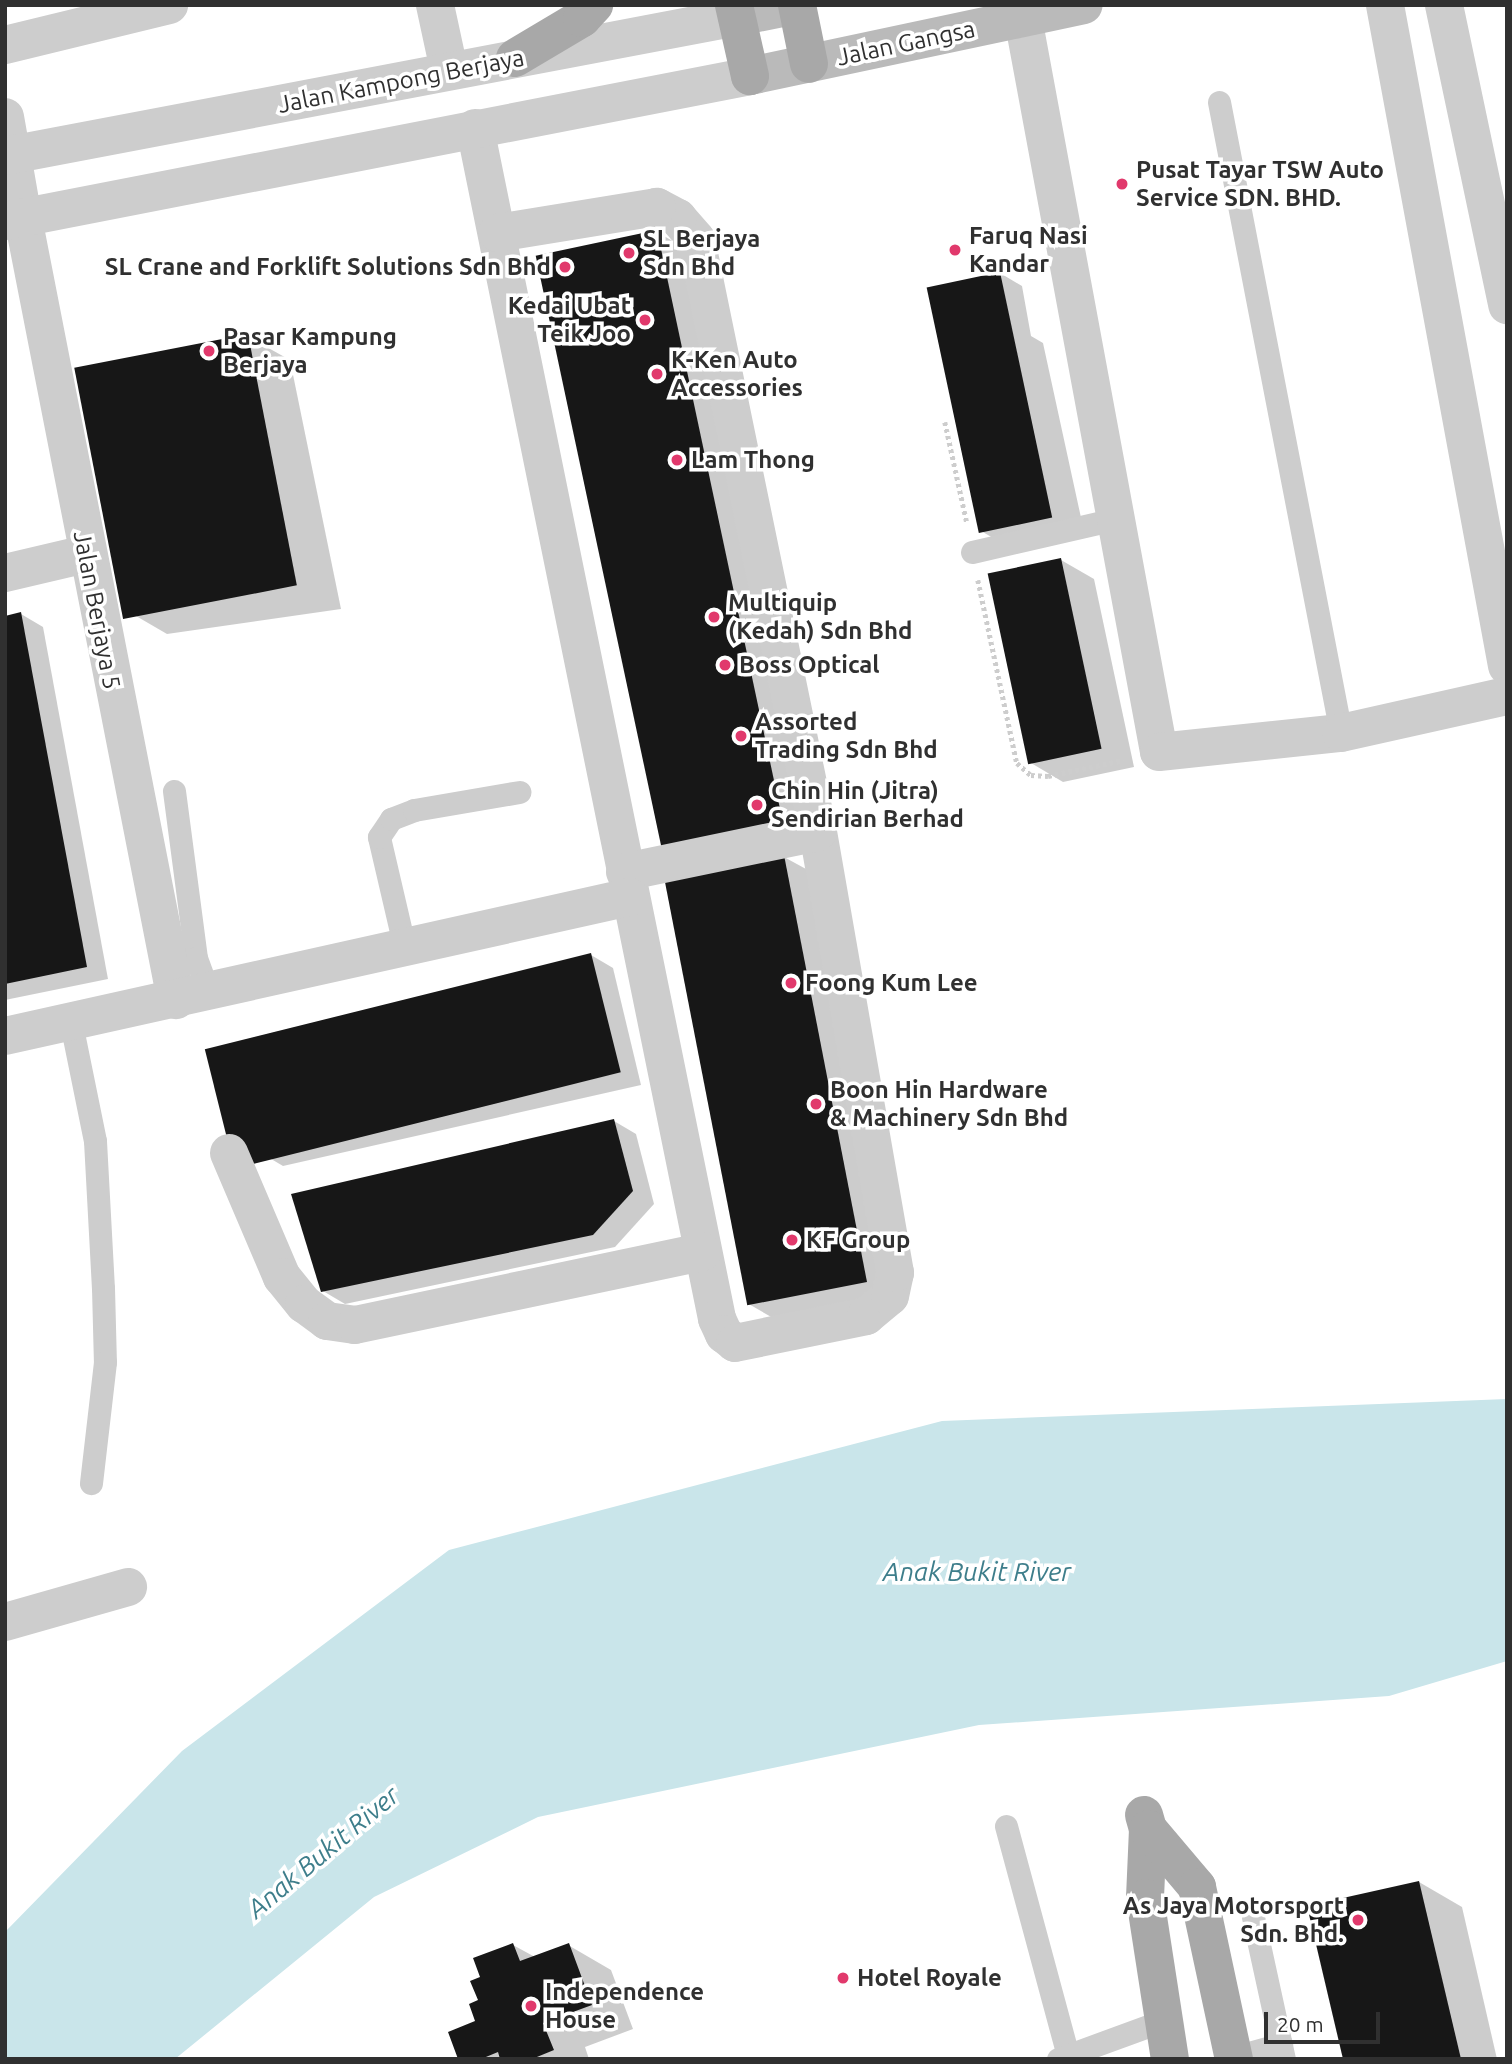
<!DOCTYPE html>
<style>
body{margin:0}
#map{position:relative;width:1512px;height:2064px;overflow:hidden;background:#fff;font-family:Ubuntu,sans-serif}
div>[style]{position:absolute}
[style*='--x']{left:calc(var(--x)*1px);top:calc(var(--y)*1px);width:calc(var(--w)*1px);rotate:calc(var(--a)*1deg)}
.water>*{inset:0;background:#c9e5ea}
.shadow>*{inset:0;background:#0003}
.building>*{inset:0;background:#171717;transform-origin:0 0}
.path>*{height:4.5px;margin-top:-2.25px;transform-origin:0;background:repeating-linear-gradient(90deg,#cdcdcd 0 3.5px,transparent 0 7px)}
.service>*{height:23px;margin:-11.5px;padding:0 11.5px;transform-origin:11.5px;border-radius:11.5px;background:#cdcdcd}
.minor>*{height:38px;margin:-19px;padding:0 19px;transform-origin:19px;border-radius:19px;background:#cdcdcd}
.tertiary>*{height:38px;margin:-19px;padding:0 19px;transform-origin:19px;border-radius:19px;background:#cdcdcd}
.secondary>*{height:38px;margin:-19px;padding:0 19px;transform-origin:19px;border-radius:19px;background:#bababa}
.primary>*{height:38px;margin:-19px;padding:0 19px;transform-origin:19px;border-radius:19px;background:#a8a8a8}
.dots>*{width:19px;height:19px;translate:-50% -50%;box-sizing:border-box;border:4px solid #fff;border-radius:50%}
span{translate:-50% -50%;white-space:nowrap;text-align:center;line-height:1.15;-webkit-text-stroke:7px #fff;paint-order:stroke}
.street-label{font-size:24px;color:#303030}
.poi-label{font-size:24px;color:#303030;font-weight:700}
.left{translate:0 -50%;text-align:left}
.right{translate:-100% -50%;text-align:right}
.water-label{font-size:26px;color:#3e7e8b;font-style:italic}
.frame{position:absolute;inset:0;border:7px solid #303030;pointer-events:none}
.scale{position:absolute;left:1264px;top:2012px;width:116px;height:32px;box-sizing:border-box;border:4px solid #303030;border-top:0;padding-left:9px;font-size:21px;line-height:24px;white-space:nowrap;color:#303030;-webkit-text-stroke:5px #fff;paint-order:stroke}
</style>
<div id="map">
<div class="water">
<div style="clip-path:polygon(1507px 1399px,1507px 1661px,1389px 1696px,979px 1725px,538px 1817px,374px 1897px,175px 2059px,5px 2059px,5px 1932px,182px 1751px,449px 1550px,942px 1421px)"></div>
</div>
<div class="shadow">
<div style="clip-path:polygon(657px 232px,690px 251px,802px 836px,683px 860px)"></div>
<div style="clip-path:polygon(1000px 273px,1022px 286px,1031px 336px,1043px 343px,1085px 536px,1014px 550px,981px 531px)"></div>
<div style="clip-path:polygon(247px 336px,290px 360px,341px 609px,167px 634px,124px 609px)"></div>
<div style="clip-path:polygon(1061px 560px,1094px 579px,1134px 767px,1063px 782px,1031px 763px)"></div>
<div style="clip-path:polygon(21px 614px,43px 627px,108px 979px,5px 1000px,5px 618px)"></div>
<div style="clip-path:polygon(784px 857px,817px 875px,897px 1301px,780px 1322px,747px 1303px)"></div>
<div style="clip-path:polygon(591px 955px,613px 968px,641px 1085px,283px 1166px,261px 1153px)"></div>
<div style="clip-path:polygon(614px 1121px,636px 1134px,654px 1204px,615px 1247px,345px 1304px,323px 1291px)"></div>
<div style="clip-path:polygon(1419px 1882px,1462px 1907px,1497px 2059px,1345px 2059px)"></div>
<div style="clip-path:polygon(513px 1945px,535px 1957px,568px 1945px,611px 1970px,633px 2029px,585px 2047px,589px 2059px,460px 2059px,477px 2022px,483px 1978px)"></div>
</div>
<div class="building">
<div style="left:657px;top:230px;width:607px;height:124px;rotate:78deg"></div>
<div style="left:1000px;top:272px;width:251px;height:75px;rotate:78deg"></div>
<div style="left:248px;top:334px;width:256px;height:177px;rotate:79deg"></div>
<div style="left:1061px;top:558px;width:195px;height:75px;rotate:78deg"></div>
<div style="clip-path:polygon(21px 612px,87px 967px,5px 984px,5px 616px)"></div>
<div style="left:784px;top:855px;width:435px;height:122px;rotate:79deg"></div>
<div style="left:591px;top:953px;width:123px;height:398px;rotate:76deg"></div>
<div style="clip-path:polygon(614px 1119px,633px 1191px,593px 1235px,321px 1292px,291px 1194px)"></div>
<div style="clip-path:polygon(1419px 1881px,1461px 2059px,1343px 2059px,1307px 1906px)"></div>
<div style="clip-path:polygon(513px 1943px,520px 1961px,569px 1943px,592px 2005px,543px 2023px,554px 2050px,532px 2059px,500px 2059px,498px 2052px,481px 2059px,458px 2059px,448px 2032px,475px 2021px,469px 2004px,478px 2000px,470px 1981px,480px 1977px,473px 1958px)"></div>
</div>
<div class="path">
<div style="--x:945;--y:422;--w:103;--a:77.7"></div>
<div style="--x:978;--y:580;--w:187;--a:78"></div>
<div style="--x:1017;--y:763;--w:18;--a:41"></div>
<div style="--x:1031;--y:775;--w:17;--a:3"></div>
<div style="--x:1048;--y:776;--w:77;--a:-12"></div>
</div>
<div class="service">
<div style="--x:1219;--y:102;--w:643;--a:79.06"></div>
<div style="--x:972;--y:552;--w:147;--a:-13"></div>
<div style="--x:174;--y:791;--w:168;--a:82.5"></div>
<div style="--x:196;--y:958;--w:37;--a:70"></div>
<div style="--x:405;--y:949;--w:115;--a:-103.1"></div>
<div style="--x:379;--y:837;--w:22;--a:-56"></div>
<div style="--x:391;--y:819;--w:25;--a:-21"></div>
<div style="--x:414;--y:810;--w:107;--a:-9.7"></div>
<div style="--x:71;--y:1023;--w:120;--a:78.5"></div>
<div style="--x:95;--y:1141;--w:147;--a:86.9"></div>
<div style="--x:103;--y:1288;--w:74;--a:88.5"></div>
<div style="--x:105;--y:1362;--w:122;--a:96.6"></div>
<div style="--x:1006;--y:1826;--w:237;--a:74.9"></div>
<div style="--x:1253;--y:1917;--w:145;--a:77.7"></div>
<div style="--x:1234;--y:2057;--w:49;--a:-15.5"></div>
<div style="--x:1058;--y:2059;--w:111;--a:-20.1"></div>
</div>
<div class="minor">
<div style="--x:435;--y:5;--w:66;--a:77.8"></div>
<div style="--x:1385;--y:5;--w:672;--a:79.54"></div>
<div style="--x:1444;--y:5;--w:307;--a:78.1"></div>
<div style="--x:1023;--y:18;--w:746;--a:79.5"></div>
<div style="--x:1159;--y:752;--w:183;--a:-6"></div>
<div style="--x:1341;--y:733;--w:170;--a:-12.6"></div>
<div style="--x:5;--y:45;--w:169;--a:-13.7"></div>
<div style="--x:5;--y:117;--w:39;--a:80"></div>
<div style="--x:475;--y:128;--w:1215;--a:78.51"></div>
<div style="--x:717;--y:1319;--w:17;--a:65"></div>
<div style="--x:724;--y:1334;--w:14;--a:39"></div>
<div style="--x:735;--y:1343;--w:134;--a:-11.6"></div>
<div style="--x:866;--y:1316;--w:31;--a:-40"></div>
<div style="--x:890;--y:1296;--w:24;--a:-78"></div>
<div style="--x:895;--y:1273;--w:448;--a:-99.9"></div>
<div style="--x:818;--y:832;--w:605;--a:-101.63"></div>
<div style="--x:696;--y:239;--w:28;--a:-131"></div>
<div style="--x:678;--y:218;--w:24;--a:-152"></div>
<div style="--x:657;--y:207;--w:162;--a:170.8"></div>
<div style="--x:23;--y:218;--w:797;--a:78.93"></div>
<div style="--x:5;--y:573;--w:83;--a:-13.2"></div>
<div style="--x:625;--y:872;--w:197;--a:-11.7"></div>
<div style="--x:5;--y:1036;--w:640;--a:-12.54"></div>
<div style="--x:229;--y:1153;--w:135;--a:66.9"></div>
<div style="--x:282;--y:1277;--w:35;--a:51"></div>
<div style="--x:304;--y:1304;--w:29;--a:36"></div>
<div style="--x:327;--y:1321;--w:28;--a:8"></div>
<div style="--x:355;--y:1325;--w:355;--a:-11.9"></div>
<div style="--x:5;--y:1622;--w:128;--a:-15.9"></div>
</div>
<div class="tertiary">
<div style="--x:12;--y:155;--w:64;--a:80.1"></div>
<div style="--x:5;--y:156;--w:745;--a:-10.75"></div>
<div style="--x:5;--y:221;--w:759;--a:-11.01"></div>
</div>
<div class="secondary">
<div style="--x:737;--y:17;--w:61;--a:-11.3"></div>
<div style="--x:750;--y:76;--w:341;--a:-12"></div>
</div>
<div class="primary">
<div style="--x:734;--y:5;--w:73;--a:77.3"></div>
<div style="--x:797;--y:5;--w:60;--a:78.5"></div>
<div style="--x:515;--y:58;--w:78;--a:-30.8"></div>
<div style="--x:582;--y:18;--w:18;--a:-47"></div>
<div style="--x:1144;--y:1815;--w:15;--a:74"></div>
<div style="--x:1148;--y:1829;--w:69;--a:92.5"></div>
<div style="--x:1145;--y:1898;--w:163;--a:81.2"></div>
<div style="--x:1148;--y:1829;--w:76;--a:49.8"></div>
<div style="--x:1197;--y:1887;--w:176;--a:77.9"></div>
</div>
<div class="dots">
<div style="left:1122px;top:184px;background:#e1396c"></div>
<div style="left:955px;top:250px;background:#e1396c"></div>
<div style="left:629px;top:253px;background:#e1396c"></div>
<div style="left:565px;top:267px;background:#e1396c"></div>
<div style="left:645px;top:320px;background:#e1396c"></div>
<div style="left:209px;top:351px;background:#e1396c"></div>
<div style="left:657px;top:374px;background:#e1396c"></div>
<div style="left:677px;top:460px;background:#e1396c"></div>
<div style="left:714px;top:617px;background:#e1396c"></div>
<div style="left:725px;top:665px;background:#e1396c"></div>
<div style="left:741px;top:736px;background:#e1396c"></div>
<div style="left:757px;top:805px;background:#e1396c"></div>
<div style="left:791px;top:983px;background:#e1396c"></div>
<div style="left:816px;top:1104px;background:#e1396c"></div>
<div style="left:792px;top:1240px;background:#e1396c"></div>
<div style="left:1358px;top:1920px;background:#e1396c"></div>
<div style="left:843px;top:1978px;background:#e1396c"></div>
<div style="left:531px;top:2006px;background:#e1396c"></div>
</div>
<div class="street-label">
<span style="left:906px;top:43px;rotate:-12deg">Jalan Gangsa</span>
<span style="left:401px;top:81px;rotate:-11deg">Jalan Kampong Berjaya</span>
<span style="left:97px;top:610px;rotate:79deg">Jalan Berjaya 5</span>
</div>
<div class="poi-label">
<span class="left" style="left:1136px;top:184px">Pusat Tayar TSW Auto<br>Service SDN. BHD.</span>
<span class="left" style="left:969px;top:250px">Faruq Nasi<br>Kandar</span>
<span class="left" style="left:643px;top:253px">SL Berjaya<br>Sdn Bhd</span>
<span class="right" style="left:551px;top:267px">SL Crane and Forklift Solutions Sdn Bhd</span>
<span class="right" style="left:631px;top:320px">Kedai Ubat<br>Teik Joo</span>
<span class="left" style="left:223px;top:351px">Pasar Kampung<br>Berjaya</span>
<span class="left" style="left:671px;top:374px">K-Ken Auto<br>Accessories</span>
<span class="left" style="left:691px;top:460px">Lam Thong</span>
<span class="left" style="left:728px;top:617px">Multiquip<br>(Kedah) Sdn Bhd</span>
<span class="left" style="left:739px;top:665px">Boss Optical</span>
<span class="left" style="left:755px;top:736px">Assorted<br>Trading Sdn Bhd</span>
<span class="left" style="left:771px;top:805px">Chin Hin (Jitra)<br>Sendirian Berhad</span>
<span class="left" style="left:805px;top:983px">Foong Kum Lee</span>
<span class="left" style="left:830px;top:1104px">Boon Hin Hardware<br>&amp; Machinery Sdn Bhd</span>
<span class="left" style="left:806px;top:1240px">KF Group</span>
<span class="right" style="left:1344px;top:1920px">As Jaya Motorsport<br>Sdn. Bhd.</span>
<span class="left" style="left:857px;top:1978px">Hotel Royale</span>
<span class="left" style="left:545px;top:2006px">Independence<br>House</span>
</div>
<div class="water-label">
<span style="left:977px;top:1572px">Anak Bukit River</span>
<span style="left:323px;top:1852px;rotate:-40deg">Anak Bukit River</span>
</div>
<div class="frame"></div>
<div class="scale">20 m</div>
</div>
